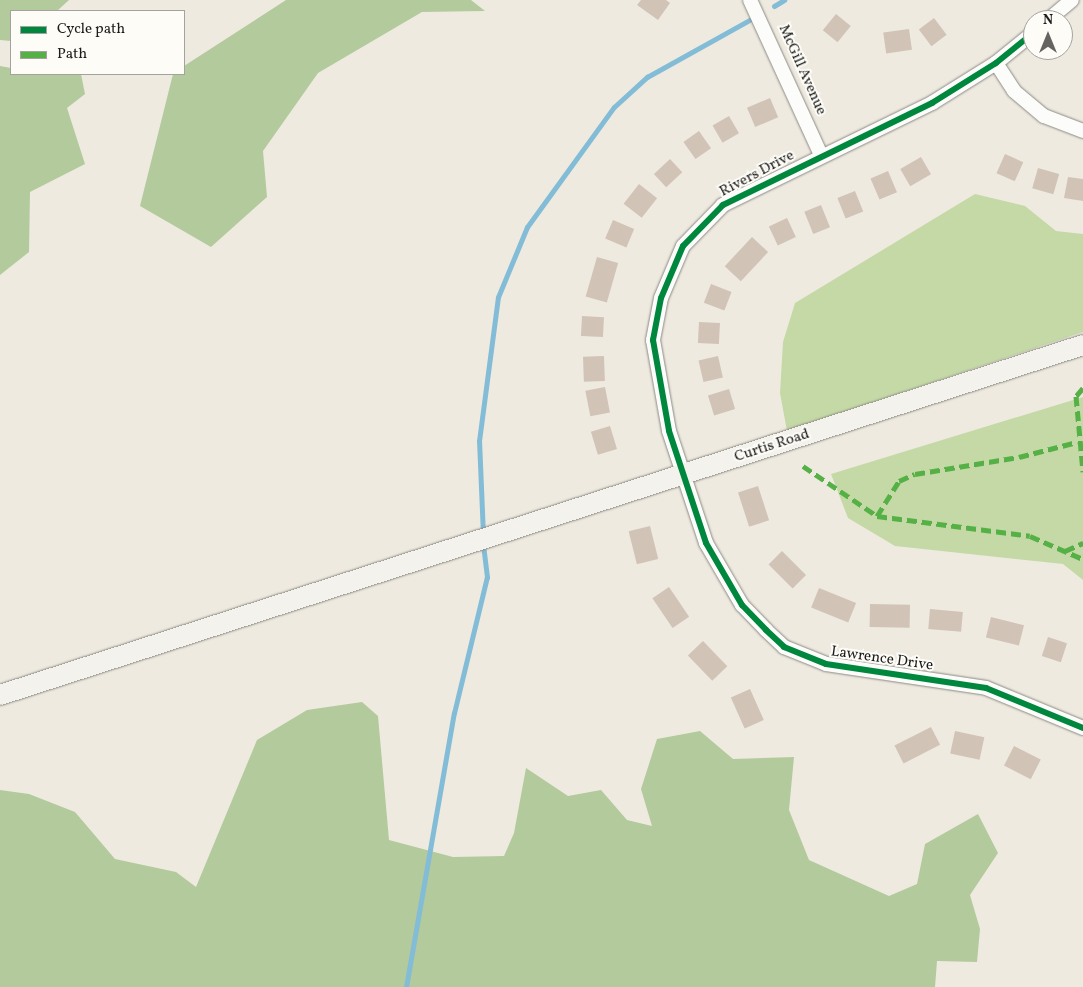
<!DOCTYPE html>
<style>
body{margin:0}
#map{position:relative;width:1083px;height:987px;overflow:hidden;background:#eeeae0;font-family:Vollkorn,serif}
div>[style]{position:absolute}
[style*='--x']{left:calc(var(--x)*1px);top:calc(var(--y)*1px);width:calc(var(--w)*1px);rotate:calc(var(--a)*1deg)}
.green>*{inset:0;background:#c5d9a6}
.forest>*{inset:0;background:#b3ca9d}
.stream>*{height:5px;margin:-2.5px;padding:0 2.5px;transform-origin:2.5px;border-radius:2.5px;background:#83bcd6}
.building>*{inset:0;background:#d2c3b7;transform-origin:0 0}
.roads{filter:drop-shadow(0 0 1px #8c8a84) drop-shadow(0 0 1px #8c8a84)}
.minor>*{height:14px;margin:-7px;padding:0 7px;transform-origin:7px;border-radius:7px;background:#fcfcfa}
.secondary>*{height:20px;margin:-10px;padding:0 10px;transform-origin:10px;border-radius:10px;background:#f4f2ec}
.quiet>*{height:5px;margin-top:-2.5px;transform-origin:0;background:repeating-linear-gradient(90deg,#55b145 0 10px,transparent 0 15px)}
.cycleway>*{height:6px;margin:-3px;padding:0 3px;transform-origin:3px;border-radius:3px;background:#00873e}
span{translate:-50% -50%;white-space:nowrap;text-align:center;line-height:1.15;-webkit-text-stroke:4px #fdfcf7;paint-order:stroke}
.street-label{font-size:15px;color:#1c1c1c}
.legend{position:absolute;left:10px;top:10px;width:175px;height:65px;box-sizing:border-box;background:#fdfcf7;border:1px solid #a3a29f;margin:0;padding:6px 9px;list-style:none;font-size:15px;color:#1c1c1c}
.legend li{display:flex;align-items:center;gap:10px;height:25px}
.legend b{width:25px;border:1px solid #a3a29f}
.north{position:absolute;left:1023px;top:10px;width:50px;height:50px;box-sizing:border-box;background:#fdfcf7;border:1px solid #a3a29f;border-radius:50%;rotate:0deg;font-size:14px;font-weight:700;line-height:20px;text-align:center;color:#1c1c1c}
.north::after{content:'';display:block;margin:auto;width:18px;height:22px;background:#666461;clip-path:polygon(50% 0,100% 100%,50% 72%,0 100%)}
</style>
<div id="map">
<div class="green">
<div style="clip-path:polygon(975px 194px,1025px 206px,1056px 231px,1083px 234px,1083px 332px,787px 431px,780px 393px,783px 342px,795px 303px)"></div>
<div style="clip-path:polygon(1083px 397px,1083px 580px,1063px 564px,895px 546px,848px 518px,831px 474px)"></div>
</div>
<div class="forest">
<div style="clip-path:polygon(0 0,69px 0,57px 11px,11px 11px,11px 41px,0 40px)"></div>
<div style="clip-path:polygon(286px 0,471px 0,485px 11px,422px 12px,318px 73px,263px 151px,267px 197px,211px 247px,140px 206px,173px 74px,184px 74px,184px 66px)"></div>
<div style="clip-path:polygon(0 66px,11px 68px,11px 74px,81px 74px,85px 94px,67px 108px,85px 164px,30px 192px,29px 252px,0 275px)"></div>
<div style="clip-path:polygon(362px 702px,378px 716px,389px 840px,453px 857px,504px 856px,514px 833px,526px 768px,568px 796px,601px 790px,627px 820px,652px 826px,641px 789px,657px 739px,700px 731px,733px 759px,794px 757px,789px 810px,809px 860px,889px 896px,917px 884px,925px 844px,978px 814px,998px 853px,970px 895px,980px 929px,977px 962px,937px 961px,935px 987px,0 987px,0 790px,29px 794px,75px 812px,115px 859px,176px 872px,196px 887px,257px 740px,307px 710px)"></div>
</div>
<div class="stream">
<div style="--x:774;--y:6;--w:12;--a:-31"></div>
<div style="--x:483;--y:535;--w:94;--a:-92.4"></div>
<div style="--x:479;--y:441;--w:145;--a:-82.5"></div>
<div style="--x:498;--y:297;--w:76;--a:-67.5"></div>
<div style="--x:527;--y:227;--w:148;--a:-54.1"></div>
<div style="--x:614;--y:107;--w:45;--a:-42.3"></div>
<div style="--x:647;--y:77;--w:119;--a:-29.1"></div>
<div style="--x:406;--y:987;--w:278;--a:-80.1"></div>
<div style="--x:454;--y:713;--w:140;--a:-76.4"></div>
<div style="--x:487;--y:577;--w:33;--a:-97"></div>
</div>
<div class="building">
<div style="clip-path:polygon(641px 0,666px 0,670px 3px,658px 20px,637px 5px)"></div>
<div style="left:836px;top:14px;width:19px;height:21px;rotate:39deg"></div>
<div style="left:934px;top:18px;width:21px;height:19px;rotate:53deg"></div>
<div style="left:909px;top:29px;width:21px;height:26px;rotate:82deg"></div>
<div style="left:770px;top:98px;width:21px;height:25px;rotate:67deg"></div>
<div style="left:729px;top:116px;width:20px;height:19px;rotate:60deg"></div>
<div style="left:699px;top:131px;width:21px;height:19px;rotate:55deg"></div>
<div style="left:1005px;top:154px;width:20px;height:21px;rotate:24deg"></div>
<div style="left:921px;top:157px;width:20px;height:24px;rotate:60deg"></div>
<div style="left:670px;top:159px;width:18px;height:22px;rotate:47deg"></div>
<div style="left:1038px;top:168px;width:22px;height:21px;rotate:16deg"></div>
<div style="left:888px;top:171px;width:23px;height:19px;rotate:67deg"></div>
<div style="clip-path:polygon(1068px 177px,1083px 179px,1083px 201px,1064px 198px)"></div>
<div style="left:639px;top:184px;width:23px;height:25px;rotate:38deg"></div>
<div style="left:855px;top:191px;width:22px;height:19px;rotate:68deg"></div>
<div style="left:821px;top:205px;width:24px;height:18px;rotate:68deg"></div>
<div style="left:787px;top:218px;width:21px;height:20px;rotate:65deg"></div>
<div style="left:613px;top:220px;width:23px;height:20px;rotate:23deg"></div>
<div style="left:752px;top:237px;width:22px;height:40px;rotate:43deg"></div>
<div style="left:597px;top:257px;width:22px;height:41px;rotate:16deg"></div>
<div style="left:711px;top:284px;width:22px;height:20px;rotate:21deg"></div>
<div style="left:582px;top:316px;width:22px;height:20px;rotate:3deg"></div>
<div style="left:699px;top:322px;width:21px;height:21px;rotate:3deg"></div>
<div style="left:604px;top:356px;width:25px;height:21px;rotate:88deg"></div>
<div style="left:718px;top:356px;width:22px;height:20px;rotate:77deg"></div>
<div style="left:605px;top:387px;width:26px;height:20px;rotate:79deg"></div>
<div style="left:729px;top:389px;width:21px;height:22px;rotate:73deg"></div>
<div style="left:610px;top:426px;width:24px;height:20px;rotate:73deg"></div>
<div style="left:758px;top:486px;width:36px;height:21px;rotate:72deg"></div>
<div style="left:650px;top:526px;width:34px;height:22px;rotate:76deg"></div>
<div style="left:782px;top:551px;width:34px;height:19px;rotate:45deg"></div>
<div style="left:669px;top:587px;width:36px;height:20px;rotate:56deg"></div>
<div style="left:819px;top:588px;width:40px;height:21px;rotate:22deg"></div>
<div style="left:870px;top:604px;width:40px;height:23px;rotate:1deg"></div>
<div style="left:930px;top:609px;width:33px;height:20px;rotate:5deg"></div>
<div style="left:991px;top:617px;width:34px;height:21px;rotate:14deg"></div>
<div style="left:1048px;top:637px;width:20px;height:20px;rotate:18deg"></div>
<div style="left:703px;top:641px;width:35px;height:21px;rotate:46deg"></div>
<div style="left:750px;top:689px;width:34px;height:21px;rotate:66deg"></div>
<div style="left:931px;top:727px;width:20px;height:41px;rotate:63deg"></div>
<div style="left:955px;top:731px;width:30px;height:23px;rotate:12deg"></div>
<div style="left:1014px;top:746px;width:30px;height:22px;rotate:27deg"></div>
</div>
<div class="roads">
<div class="minor">
<div style="--x:750;--y:0;--w:170;--a:65.4"></div>
<div style="--x:1048;--y:20;--w:31;--a:-40"></div>
<div style="--x:1033;--y:33;--w:48;--a:141"></div>
<div style="--x:996;--y:63;--w:75;--a:148"></div>
<div style="--x:932;--y:103;--w:233;--a:154"></div>
<div style="--x:723;--y:205;--w:57;--a:134.3"></div>
<div style="--x:683;--y:246;--w:56;--a:112.9"></div>
<div style="--x:661;--y:298;--w:43;--a:100.8"></div>
<div style="--x:653;--y:340;--w:92;--a:80"></div>
<div style="--x:669;--y:431;--w:118;--a:71.7"></div>
<div style="--x:706;--y:543;--w:72;--a:59.9"></div>
<div style="--x:742;--y:605;--w:35;--a:46"></div>
<div style="--x:766;--y:630;--w:25;--a:43"></div>
<div style="--x:784;--y:647;--w:45;--a:22"></div>
<div style="--x:826;--y:664;--w:162;--a:8.5"></div>
<div style="--x:986;--y:688;--w:105;--a:22.4"></div>
<div style="--x:996;--y:63;--w:33;--a:57"></div>
<div style="--x:1014;--y:91;--w:39;--a:40"></div>
<div style="--x:1044;--y:116;--w:42;--a:21"></div>
</div>
<div class="secondary">
<div style="--x:0;--y:695;--w:1138;--a:-17.91"></div>
</div>
</div>
<div class="quiet">
<div style="--x:1083;--y:388;--w:11;--a:131"></div>
<div style="--x:1076;--y:396;--w:76;--a:84.7"></div>
<div style="--x:803;--y:466;--w:89;--a:34"></div>
<div style="--x:877;--y:516;--w:154;--a:7.4"></div>
<div style="--x:1030;--y:536;--w:58;--a:23.5"></div>
<div style="--x:877;--y:516;--w:41;--a:-57.8"></div>
<div style="--x:899;--y:481;--w:17;--a:-24"></div>
<div style="--x:915;--y:474;--w:105;--a:-9.3"></div>
<div style="--x:1019;--y:457;--w:60;--a:-14.5"></div>
<div style="--x:1065;--y:551;--w:20;--a:-24"></div>
</div>
<div class="cycleway">
<div style="--x:1033;--y:33;--w:48;--a:141"></div>
<div style="--x:996;--y:63;--w:75;--a:148"></div>
<div style="--x:932;--y:103;--w:233;--a:154"></div>
<div style="--x:723;--y:205;--w:57;--a:134.3"></div>
<div style="--x:683;--y:246;--w:56;--a:112.9"></div>
<div style="--x:661;--y:298;--w:43;--a:100.8"></div>
<div style="--x:653;--y:340;--w:92;--a:80"></div>
<div style="--x:669;--y:431;--w:118;--a:71.7"></div>
<div style="--x:706;--y:543;--w:72;--a:59.9"></div>
<div style="--x:742;--y:605;--w:35;--a:46"></div>
<div style="--x:766;--y:630;--w:25;--a:43"></div>
<div style="--x:784;--y:647;--w:45;--a:22"></div>
<div style="--x:826;--y:664;--w:162;--a:8.5"></div>
<div style="--x:986;--y:688;--w:105;--a:22.4"></div>
</div>
<div class="street-label">
<span style="left:802px;top:70px;rotate:66deg">McGill Avenue</span>
<span style="left:757px;top:174px;rotate:-28deg">Rivers Drive</span>
<span style="left:772px;top:446px;rotate:-18deg">Curtis Road</span>
<span style="left:882px;top:659px;rotate:8deg">Lawrence Drive</span>
</div>
<ul class="legend">
<li><b style="height:6px;background:#00873e"></b>Cycle path</li>
<li><b style="height:6px;background:#55b145"></b>Path</li>
</ul>
<div class="north">N</div>
</div>
